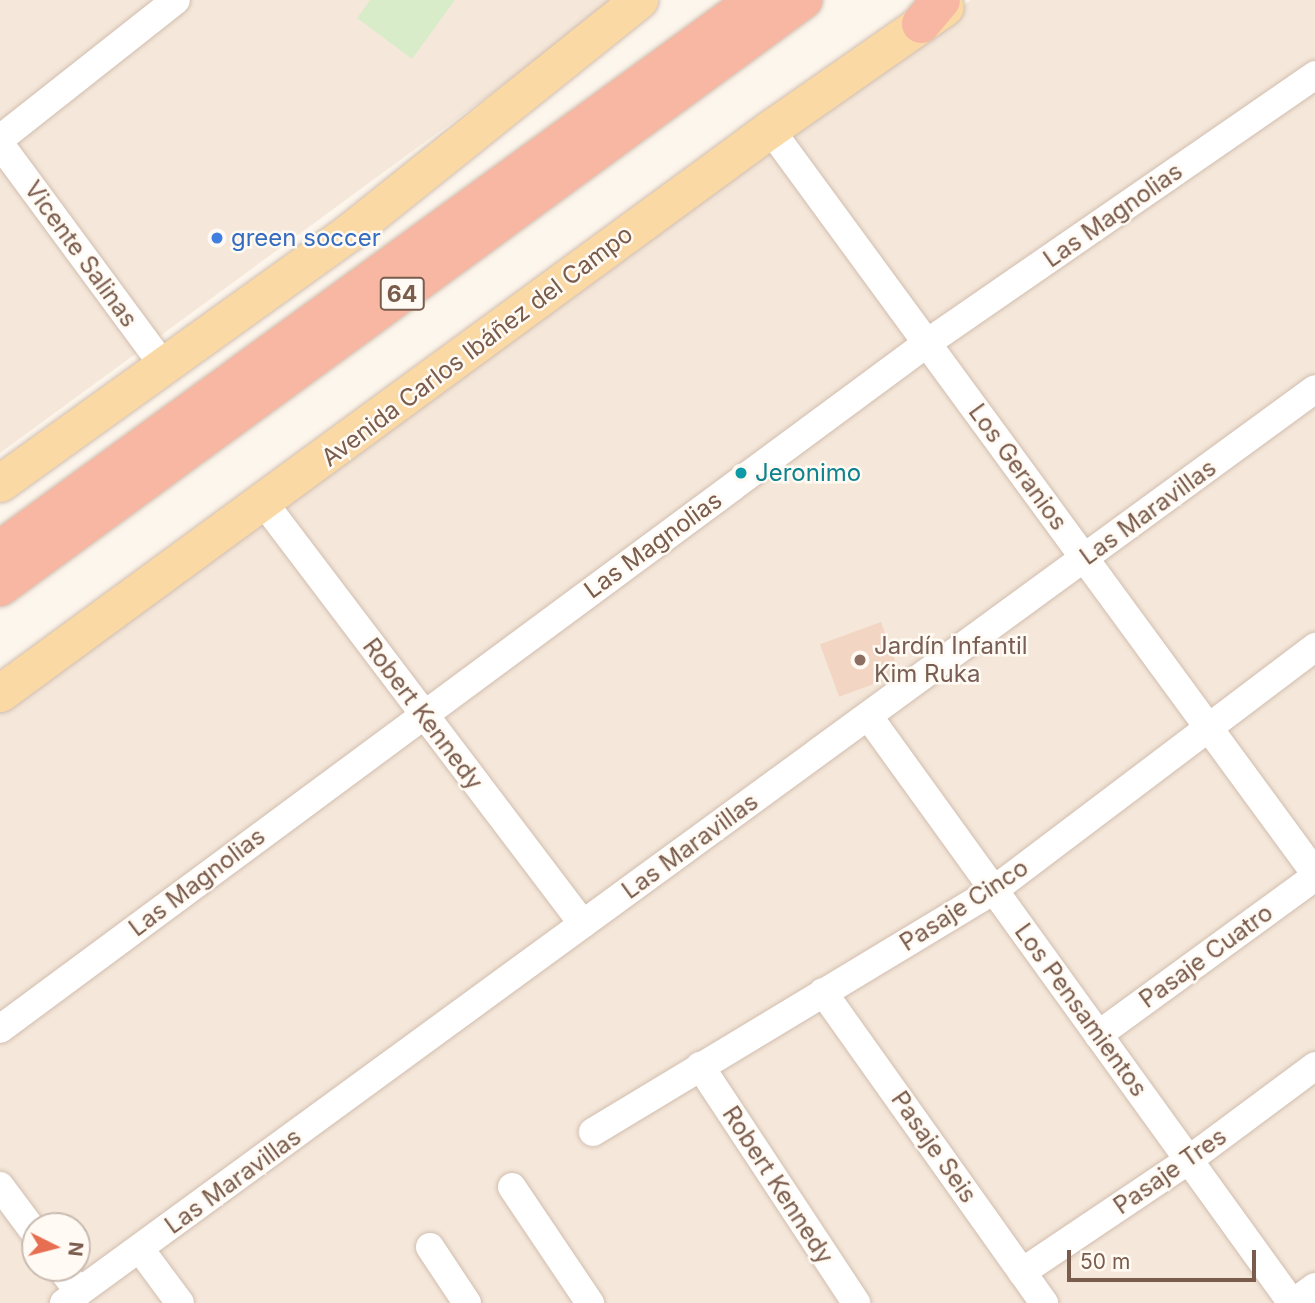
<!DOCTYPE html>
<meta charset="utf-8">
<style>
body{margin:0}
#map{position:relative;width:1315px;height:1303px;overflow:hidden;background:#fdf6ec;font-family:Inter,sans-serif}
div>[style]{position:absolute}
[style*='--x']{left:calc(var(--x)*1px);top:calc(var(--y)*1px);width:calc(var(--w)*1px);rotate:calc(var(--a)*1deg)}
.residential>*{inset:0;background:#f5e8da}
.green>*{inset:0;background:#d8ecc9}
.building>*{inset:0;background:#f3d5c3;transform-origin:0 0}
.roads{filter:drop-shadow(0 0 2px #d1beb0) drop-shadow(0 0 2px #d1beb0)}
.minor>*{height:28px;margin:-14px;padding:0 14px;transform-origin:14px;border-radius:14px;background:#fff}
.major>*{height:37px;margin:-18.5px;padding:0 18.5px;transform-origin:18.5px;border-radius:18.5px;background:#fbd9a5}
.highway>*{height:38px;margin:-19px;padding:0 19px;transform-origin:19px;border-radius:19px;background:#f7b7a3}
.dots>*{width:19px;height:19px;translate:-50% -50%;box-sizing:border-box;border:4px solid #fffaf3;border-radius:50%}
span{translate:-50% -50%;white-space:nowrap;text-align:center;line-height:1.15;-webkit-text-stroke:5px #fffaf3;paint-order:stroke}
.shield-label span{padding:2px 5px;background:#fffaf3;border:2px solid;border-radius:5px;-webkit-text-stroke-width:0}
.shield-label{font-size:23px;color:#7a5c4d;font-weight:700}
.street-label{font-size:24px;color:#7a5c4d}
.shop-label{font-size:24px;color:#366cbe}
.left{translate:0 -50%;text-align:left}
.culture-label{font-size:24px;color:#0d838f}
.education-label{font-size:24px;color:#785e54}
.north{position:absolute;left:21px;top:1212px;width:70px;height:70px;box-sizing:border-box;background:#fffaf3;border:2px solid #cabbb1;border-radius:50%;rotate:96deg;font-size:19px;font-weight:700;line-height:28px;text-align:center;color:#7a5c4d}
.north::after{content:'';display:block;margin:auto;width:24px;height:32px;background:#e76f51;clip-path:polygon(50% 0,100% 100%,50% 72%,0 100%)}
.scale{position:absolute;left:1067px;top:1250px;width:189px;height:32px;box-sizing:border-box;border:4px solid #7a5c4d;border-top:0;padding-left:9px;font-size:21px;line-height:24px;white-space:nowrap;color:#7a5c4d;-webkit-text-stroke:5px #fffaf3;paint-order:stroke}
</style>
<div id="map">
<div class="residential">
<div style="clip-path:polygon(0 0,619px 0,0 453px)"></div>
<div style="clip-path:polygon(evenodd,971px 0,1315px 0,1315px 1303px,0 1303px,0 709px,971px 0,35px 1226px,77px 1226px,77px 1268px,35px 1268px,35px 1226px)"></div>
</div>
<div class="green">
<div style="clip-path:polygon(370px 0,455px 0,412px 59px,357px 18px)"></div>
</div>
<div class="building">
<div style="left:881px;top:622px;width:56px;height:65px;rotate:70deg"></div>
</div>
<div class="roads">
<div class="minor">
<div style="--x:770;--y:129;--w:922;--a:53.78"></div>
<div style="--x:0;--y:139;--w:224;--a:-38.3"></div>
<div style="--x:0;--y:144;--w:273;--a:53.6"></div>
<div style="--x:264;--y:503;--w:528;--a:52.85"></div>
<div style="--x:869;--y:717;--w:723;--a:54.18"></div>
<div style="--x:823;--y:992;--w:382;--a:54.6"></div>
<div style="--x:0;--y:1029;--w:1153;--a:-36.5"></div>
<div style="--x:927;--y:343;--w:472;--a:-34.6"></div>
<div style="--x:1098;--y:1035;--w:268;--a:-36.1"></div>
<div style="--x:700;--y:1066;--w:284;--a:56.6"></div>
<div style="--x:593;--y:1132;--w:468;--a:-31.1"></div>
<div style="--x:994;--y:890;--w:403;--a:-37.1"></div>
<div style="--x:0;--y:1186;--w:59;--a:53.3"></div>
<div style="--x:512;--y:1187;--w:140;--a:56.1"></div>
<div style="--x:430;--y:1247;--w:67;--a:56.5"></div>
<div style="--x:140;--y:1249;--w:67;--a:53.5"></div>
<div style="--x:61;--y:1268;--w:30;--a:53"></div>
<div style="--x:1022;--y:1272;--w:202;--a:-33.9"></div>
<div style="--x:1190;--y:1159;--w:156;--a:-36.6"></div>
<div style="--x:64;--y:1303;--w:1549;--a:-36.15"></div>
<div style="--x:1293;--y:1303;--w:27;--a:-36"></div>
</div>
<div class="major">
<div style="--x:0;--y:483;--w:428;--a:-35.7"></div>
<div style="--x:348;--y:233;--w:373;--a:-38.7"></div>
<div style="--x:0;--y:693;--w:954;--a:-36.22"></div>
<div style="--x:770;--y:129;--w:213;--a:-34.9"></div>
</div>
<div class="highway">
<div style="--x:921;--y:24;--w:31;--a:-50"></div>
<div style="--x:0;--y:550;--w:935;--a:-36.04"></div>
<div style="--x:0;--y:587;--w:995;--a:-36.17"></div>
</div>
</div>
<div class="dots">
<div style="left:217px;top:238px;background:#3f7fe0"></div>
<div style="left:741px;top:473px;background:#0f9aa8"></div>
<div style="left:860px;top:660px;background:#8d6e63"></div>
</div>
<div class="shield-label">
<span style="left:402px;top:294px">64</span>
</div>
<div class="street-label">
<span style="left:1113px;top:215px;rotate:-35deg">Las Magnolias</span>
<span style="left:81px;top:254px;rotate:54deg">Vicente Salinas</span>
<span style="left:477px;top:346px;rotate:-37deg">Avenida Carlos Ibáñez del Campo</span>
<span style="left:1018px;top:467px;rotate:54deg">Los Geranios</span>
<span style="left:1148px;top:512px;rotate:-36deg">Las Maravillas</span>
<span style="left:653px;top:545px;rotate:-36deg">Las Magnolias</span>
<span style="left:423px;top:714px;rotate:53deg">Robert Kennedy</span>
<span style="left:690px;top:846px;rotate:-36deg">Las Maravillas</span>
<span style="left:197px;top:882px;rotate:-37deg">Las Magnolias</span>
<span style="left:964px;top:905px;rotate:-33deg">Pasaje Cinco</span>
<span style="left:1206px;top:956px;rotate:-36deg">Pasaje Cuatro</span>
<span style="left:1081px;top:1010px;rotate:54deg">Los Pensamientos</span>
<span style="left:934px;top:1147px;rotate:55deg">Pasaje Seis</span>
<span style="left:1170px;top:1171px;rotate:-35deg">Pasaje Tres</span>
<span style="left:233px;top:1181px;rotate:-36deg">Las Maravillas</span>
<span style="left:778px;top:1185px;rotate:57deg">Robert Kennedy</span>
</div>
<div class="shop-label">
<span class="left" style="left:231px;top:238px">green soccer</span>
</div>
<div class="culture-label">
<span class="left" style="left:755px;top:473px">Jeronimo</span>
</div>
<div class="education-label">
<span class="left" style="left:874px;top:660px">Jardín Infantil<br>Kim Ruka</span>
</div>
<div class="north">N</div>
<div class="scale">50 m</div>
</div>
